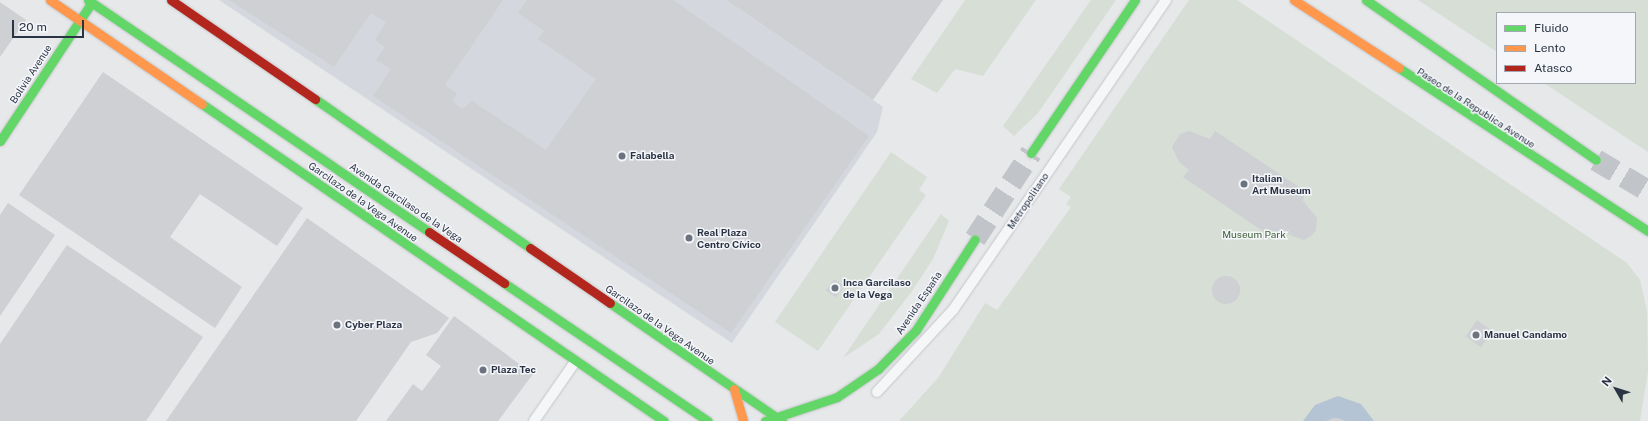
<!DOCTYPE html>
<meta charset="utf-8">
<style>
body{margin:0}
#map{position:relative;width:1648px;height:421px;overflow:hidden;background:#e6e8ea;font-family:"Public Sans",sans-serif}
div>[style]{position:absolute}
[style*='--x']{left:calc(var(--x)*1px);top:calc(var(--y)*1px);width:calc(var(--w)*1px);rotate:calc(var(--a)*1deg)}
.built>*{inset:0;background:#d4d7dd}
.green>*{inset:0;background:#d6ded6}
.water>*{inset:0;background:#b4c4d5}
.building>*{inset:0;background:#ced0d3;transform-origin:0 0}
.round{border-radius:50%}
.secondary-tunnel>*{height:22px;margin-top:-11px;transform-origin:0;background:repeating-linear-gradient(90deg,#c1c4c9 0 22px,transparent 0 33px)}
.highway-tunnel>*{height:22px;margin-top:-11px;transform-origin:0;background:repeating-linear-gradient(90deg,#c1c4c9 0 22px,transparent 0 33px)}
.roads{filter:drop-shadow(0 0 1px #c4c6c8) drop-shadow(0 0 1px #c4c6c8)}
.lane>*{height:10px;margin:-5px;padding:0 5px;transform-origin:5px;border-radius:5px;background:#f5f6f7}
.fast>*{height:9px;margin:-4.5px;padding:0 4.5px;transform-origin:4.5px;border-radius:4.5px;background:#63d668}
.slow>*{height:9px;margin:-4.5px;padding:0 4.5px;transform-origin:4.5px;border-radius:4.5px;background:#ff974d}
.jam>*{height:9px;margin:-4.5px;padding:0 4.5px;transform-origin:4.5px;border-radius:4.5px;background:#b3261e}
.dots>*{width:11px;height:11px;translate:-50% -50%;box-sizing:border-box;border:2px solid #f4f6f9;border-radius:50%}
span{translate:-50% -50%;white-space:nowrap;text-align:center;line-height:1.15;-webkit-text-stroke:3px #f4f6f9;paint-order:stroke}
.street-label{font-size:10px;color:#2b3445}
.poi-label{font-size:10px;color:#2b3445;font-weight:700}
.left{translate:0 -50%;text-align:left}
.park-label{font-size:10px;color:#3f6138}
.legend{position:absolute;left:1496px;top:12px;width:140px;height:72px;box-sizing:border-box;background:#f4f6f9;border:1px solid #a4a8b1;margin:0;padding:5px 7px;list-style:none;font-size:12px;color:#2b3445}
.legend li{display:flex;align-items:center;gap:8px;height:20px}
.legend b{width:20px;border:1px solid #a4a8b1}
.north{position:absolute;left:1596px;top:369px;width:40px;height:40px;-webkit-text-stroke:3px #f4f6f9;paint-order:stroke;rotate:309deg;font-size:11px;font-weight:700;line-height:16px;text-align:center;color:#2b3445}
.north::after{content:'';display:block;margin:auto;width:14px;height:18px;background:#2b3445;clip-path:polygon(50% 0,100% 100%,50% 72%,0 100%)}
.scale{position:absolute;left:12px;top:20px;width:72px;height:18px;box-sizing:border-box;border:2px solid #2b3445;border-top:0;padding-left:5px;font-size:12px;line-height:14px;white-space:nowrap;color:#2b3445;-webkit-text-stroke:3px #f4f6f9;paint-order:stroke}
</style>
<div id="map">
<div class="built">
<div style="clip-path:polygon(219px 0,726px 0,883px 107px,877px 132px,732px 343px)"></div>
</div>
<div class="green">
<div style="clip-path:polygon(965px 0,1036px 0,983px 76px,955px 69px,937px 93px,911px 79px)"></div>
<div style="clip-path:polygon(1091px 0,1116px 0,1038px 113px,1014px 136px,1003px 126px)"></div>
<div style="clip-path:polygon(1189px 0,1237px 0,1627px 263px,1640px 280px,1647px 311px,1648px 371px,1640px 421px,899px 421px,938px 378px,985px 303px,997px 310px,1071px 207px,1066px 204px,1071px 197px,1059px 189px)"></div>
<div style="clip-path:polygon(1418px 0,1648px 0,1648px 152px,1544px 83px,1635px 83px,1635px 13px,1497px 13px,1497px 52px)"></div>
<div style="clip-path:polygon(891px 152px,927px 177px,919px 190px,926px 195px,818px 351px,775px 322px)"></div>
<div style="clip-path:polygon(941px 214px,949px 221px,933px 259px,912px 291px,879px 334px,843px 358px)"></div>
</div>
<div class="water">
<div style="clip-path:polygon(1338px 396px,1361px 404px,1374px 421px,1303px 421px,1315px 405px)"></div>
</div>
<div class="building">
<div style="clip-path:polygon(229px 0,503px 0,445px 85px,457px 94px,452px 101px,462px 109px,472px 101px,546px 150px,596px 79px,538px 39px,544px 31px,518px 13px,527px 0,673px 0,869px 136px,731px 333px,373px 96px,391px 69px,376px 60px,385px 47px,375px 40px,386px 22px,371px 13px,334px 67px)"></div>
<div style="clip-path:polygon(726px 0,943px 0,873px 100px)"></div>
<div style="clip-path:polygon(0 2px,26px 20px,0 57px)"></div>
<div style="clip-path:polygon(103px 72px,303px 208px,277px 246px,200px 194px,170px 237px,242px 287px,215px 328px,19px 195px)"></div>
<div style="clip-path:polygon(1189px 131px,1210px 139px,1215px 131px,1305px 191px,1303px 201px,1317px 218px,1316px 230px,1311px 236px,1304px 240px,1282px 232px,1273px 238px,1183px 177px,1189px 170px,1179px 162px,1172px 147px,1180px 134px)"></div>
<div style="clip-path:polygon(8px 203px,55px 235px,0 316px,0 215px)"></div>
<div style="clip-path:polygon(307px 218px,449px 318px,437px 333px,411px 342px,356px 421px,166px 421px)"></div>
<div style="clip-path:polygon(67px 245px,203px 337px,146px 421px,0 421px,0 344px)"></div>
<div class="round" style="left:1212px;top:276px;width:28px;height:28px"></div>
<div style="left:834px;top:279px;width:12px;height:14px;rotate:35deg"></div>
<div style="clip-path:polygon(454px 316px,533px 374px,498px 421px,386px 421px,413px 384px,422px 391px,441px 366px,426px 355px)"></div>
<div style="left:1477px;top:320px;width:19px;height:20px;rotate:35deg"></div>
<div style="clip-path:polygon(1333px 418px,1338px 418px,1346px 421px,1326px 421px)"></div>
</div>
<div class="secondary-tunnel">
<div style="--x:975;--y:239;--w:103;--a:-56.9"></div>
</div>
<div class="highway-tunnel">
<div style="--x:1596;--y:160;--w:61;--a:30.8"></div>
</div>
<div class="roads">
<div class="lane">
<div style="--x:877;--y:392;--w:112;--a:-47.2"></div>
<div style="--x:953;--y:310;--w:376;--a:-55.5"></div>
<div style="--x:534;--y:421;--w:72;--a:-55.2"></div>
</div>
<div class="fast">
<div style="--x:88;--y:0;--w:412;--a:34.2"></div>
<div style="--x:1366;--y:0;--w:280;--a:34.8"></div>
<div style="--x:1399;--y:68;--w:298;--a:33.2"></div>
<div style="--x:315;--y:99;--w:262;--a:34.7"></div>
<div style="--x:202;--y:104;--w:560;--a:34.46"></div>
<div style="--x:0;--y:141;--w:163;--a:-56.5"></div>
<div style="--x:1031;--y:153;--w:185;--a:-55.8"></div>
<div style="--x:504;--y:283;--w:246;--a:34.1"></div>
<div style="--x:610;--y:303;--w:209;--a:34.5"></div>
<div style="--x:765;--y:421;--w:76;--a:-18.4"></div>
<div style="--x:837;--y:397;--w:50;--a:-34.3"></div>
<div style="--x:878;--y:369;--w:54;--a:-45.7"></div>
<div style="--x:916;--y:330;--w:108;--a:-57"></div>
</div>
<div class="slow">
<div style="--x:50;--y:0;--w:184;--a:34.4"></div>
<div style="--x:1294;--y:0;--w:125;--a:32.9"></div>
<div style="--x:734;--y:389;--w:33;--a:74"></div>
</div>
<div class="jam">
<div style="--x:171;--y:0;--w:175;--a:34.5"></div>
<div style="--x:429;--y:232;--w:91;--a:34.2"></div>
<div style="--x:530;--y:248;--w:97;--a:34.5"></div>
</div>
</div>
<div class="dots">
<div style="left:622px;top:156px;background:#6c737f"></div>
<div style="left:1244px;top:184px;background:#6c737f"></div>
<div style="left:689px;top:238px;background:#6c737f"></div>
<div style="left:835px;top:288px;background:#6c737f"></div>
<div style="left:337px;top:325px;background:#6c737f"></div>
<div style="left:1476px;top:335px;background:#6c737f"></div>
<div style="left:483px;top:370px;background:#6c737f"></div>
</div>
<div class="street-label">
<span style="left:31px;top:74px;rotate:-57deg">Bolivia Avenue</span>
<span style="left:1476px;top:108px;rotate:33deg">Paseo de la Republica Avenue</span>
<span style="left:1028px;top:201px;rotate:-56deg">Metropolitano</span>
<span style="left:363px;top:202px;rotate:35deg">Garcilazo de la Vega Avenue</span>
<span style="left:406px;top:203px;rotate:34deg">Avenida Garcilaso de la Vega</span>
<span style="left:919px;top:303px;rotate:-56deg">Avenida España</span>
<span style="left:660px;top:325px;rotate:35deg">Garcilazo de la Vega Avenue</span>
</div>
<div class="poi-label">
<span class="left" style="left:630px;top:156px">Falabella</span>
<span class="left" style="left:1252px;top:184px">Italian<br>Art Museum</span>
<span class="left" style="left:697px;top:238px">Real Plaza<br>Centro Cívico</span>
<span class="left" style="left:843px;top:288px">Inca Garcilaso<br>de la Vega</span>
<span class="left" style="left:345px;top:325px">Cyber Plaza</span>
<span class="left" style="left:1484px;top:335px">Manuel Candamo</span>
<span class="left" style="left:491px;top:370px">Plaza Tec</span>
</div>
<div class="park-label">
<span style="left:1254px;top:235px">Museum Park</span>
</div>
<ul class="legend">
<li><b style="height:5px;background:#63d668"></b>Fluido</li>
<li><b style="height:5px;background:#ff974d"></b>Lento</li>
<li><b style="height:5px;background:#b3261e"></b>Atasco</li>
</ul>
<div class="north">N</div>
<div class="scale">20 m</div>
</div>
